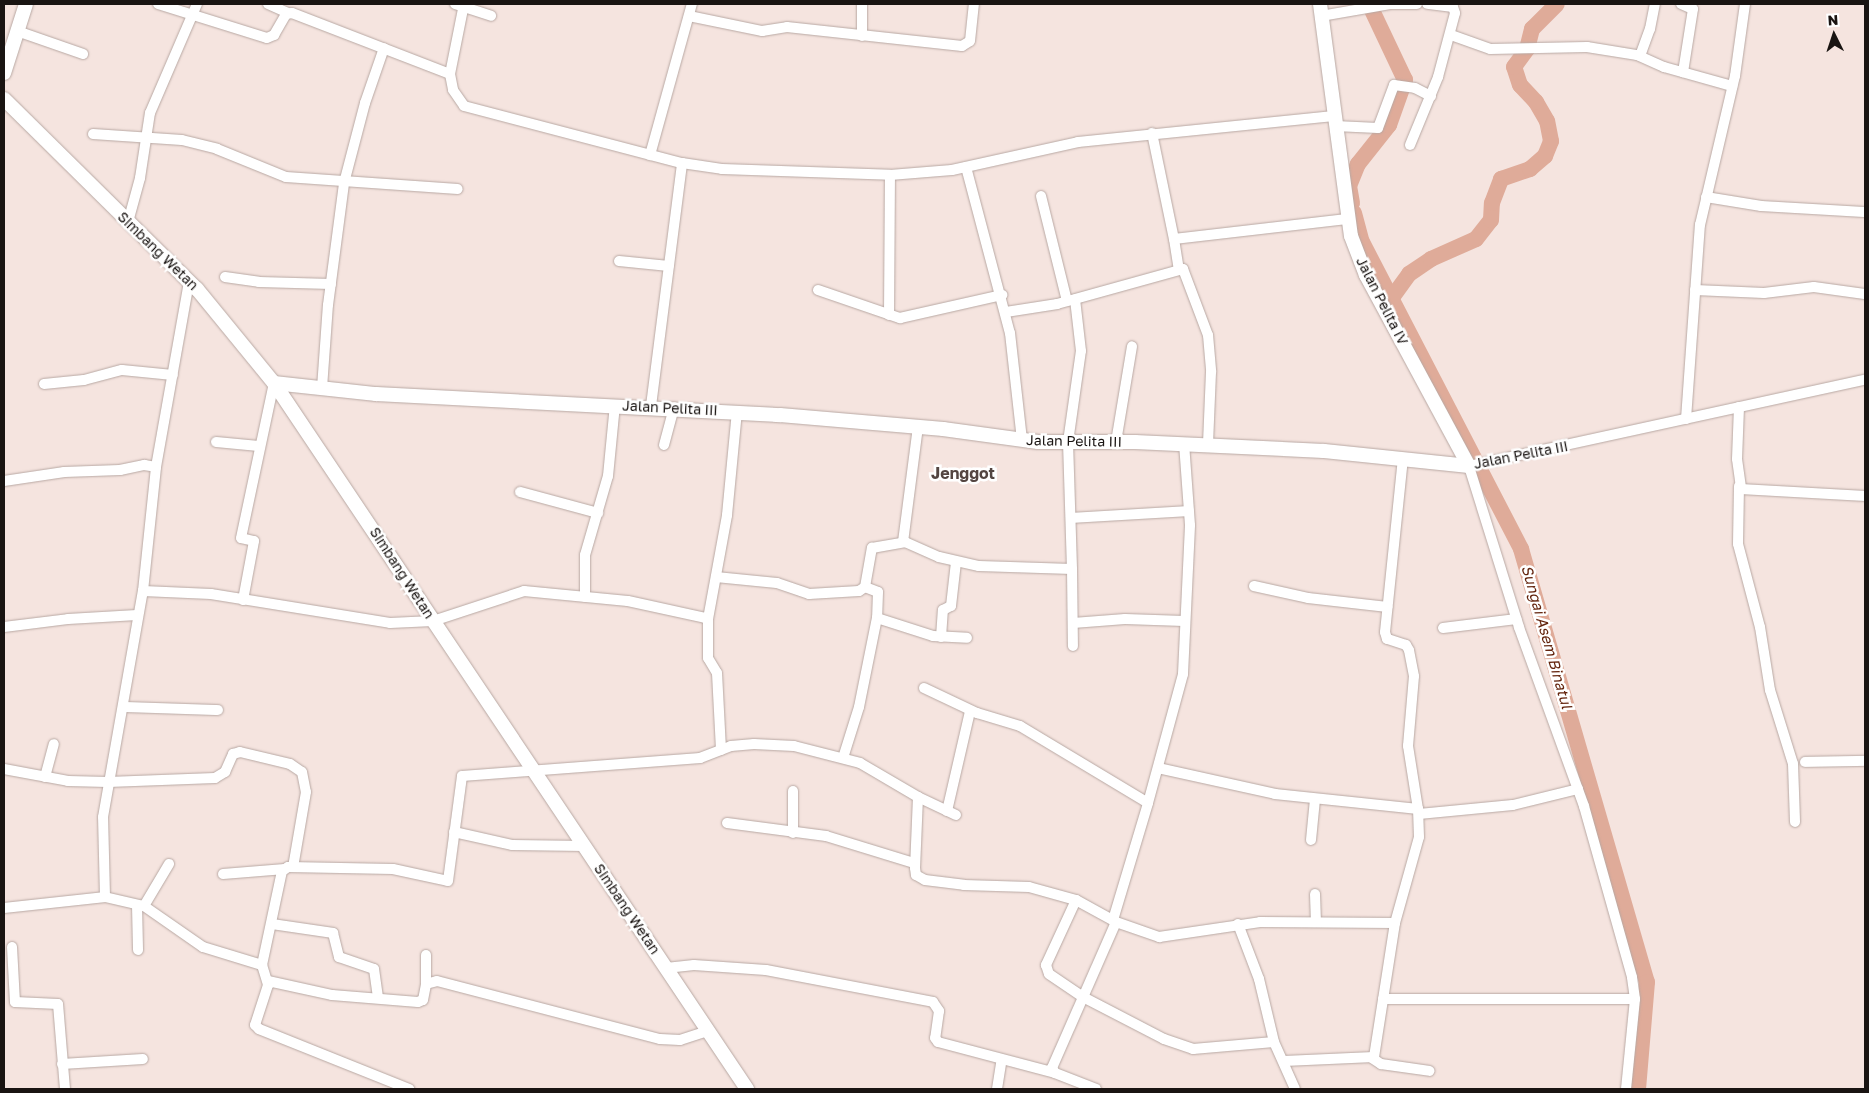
<!DOCTYPE html>
<style>
body{margin:0}
#map{position:relative;width:1869px;height:1093px;overflow:hidden;background:#f5e4df;font-family:"Golos Text",sans-serif}
div>[style]{position:absolute}
[style*='--x']{left:calc(var(--x)*1px);top:calc(var(--y)*1px);width:calc(var(--w)*1px);rotate:calc(var(--a)*1deg)}
.river>*{height:16px;margin:-8px;padding:0 8px;transform-origin:8px;border-radius:8px;background:#dfab99}
.roads{filter:drop-shadow(0 0 1px #b8a8a3) drop-shadow(0 0 1px #b8a8a3)}
.street>*{height:10px;margin:-5px;padding:0 5px;transform-origin:5px;border-radius:5px;background:#fff}
.secondary>*{height:14px;margin:-7px;padding:0 7px;transform-origin:7px;border-radius:7px;background:#fff}
span{translate:-50% -50%;white-space:nowrap;text-align:center;line-height:1.15;-webkit-text-stroke:5px #fff;paint-order:stroke}
.street-label{font-size:14px;color:#191412}
.water-label{font-size:15px;color:#63240d;font-style:italic}
.quarter-label{font-size:16px;color:#534541;font-weight:700}
.frame{position:absolute;inset:0;border:5px solid #191412;pointer-events:none}
.north{position:absolute;left:1809px;top:10px;width:50px;height:50px;-webkit-text-stroke:4px #fff;paint-order:stroke;rotate:356deg;font-size:14px;font-weight:700;line-height:20px;text-align:center;color:#191412}
.north::after{content:'';display:block;margin:auto;width:18px;height:22px;background:#191412;clip-path:polygon(50% 0,100% 100%,50% 72%,0 100%)}
</style>
<div id="map">
<div class="river">
<div style="--x:1352;--y:203;--w:17;--a:-100"></div>
<div style="--x:1349;--y:186;--w:24;--a:-68"></div>
<div style="--x:1358;--y:164;--w:50;--a:-51.5"></div>
<div style="--x:1389;--y:125;--w:48;--a:-70.4"></div>
<div style="--x:1405;--y:80;--w:84;--a:-115.3"></div>
<div style="--x:1354;--y:213;--w:30;--a:75"></div>
<div style="--x:1362;--y:242;--w:346;--a:62.6"></div>
<div style="--x:1521;--y:549;--w:451;--a:73.8"></div>
<div style="--x:1647;--y:982;--w:107;--a:94.8"></div>
<div style="--x:1391;--y:299;--w:31;--a:-54"></div>
<div style="--x:1409;--y:274;--w:27;--a:-34"></div>
<div style="--x:1431;--y:259;--w:49;--a:-24"></div>
<div style="--x:1476;--y:239;--w:24;--a:-52"></div>
<div style="--x:1491;--y:220;--w:17;--a:-87"></div>
<div style="--x:1492;--y:203;--w:26;--a:-69"></div>
<div style="--x:1501;--y:179;--w:31;--a:-19"></div>
<div style="--x:1530;--y:169;--w:20;--a:-41"></div>
<div style="--x:1545;--y:156;--w:16;--a:-68"></div>
<div style="--x:1551;--y:141;--w:20;--a:-101"></div>
<div style="--x:1547;--y:121;--w:22;--a:-120"></div>
<div style="--x:1536;--y:102;--w:23;--a:-133"></div>
<div style="--x:1520;--y:85;--w:19;--a:-108"></div>
<div style="--x:1514;--y:67;--w:22;--a:-54"></div>
<div style="--x:1527;--y:49;--w:21;--a:-76"></div>
<div style="--x:1532;--y:29;--w:35;--a:-45"></div>
</div>
<div class="roads">
<div class="street">
<div style="--x:158;--y:4;--w:114;--a:17.3"></div>
<div style="--x:267;--y:38;--w:8;--a:-23"></div>
<div style="--x:274;--y:35;--w:24;--a:-60"></div>
<div style="--x:286;--y:14;--w:6;--a:-9"></div>
<div style="--x:292;--y:13;--w:169;--a:21.1"></div>
<div style="--x:268;--y:4;--w:22;--a:24"></div>
<div style="--x:455;--y:4;--w:38;--a:18"></div>
<div style="--x:464;--y:4;--w:71;--a:101.3"></div>
<div style="--x:450;--y:74;--w:16;--a:79"></div>
<div style="--x:453;--y:90;--w:19;--a:55"></div>
<div style="--x:464;--y:106;--w:225;--a:14.7"></div>
<div style="--x:682;--y:163;--w:40;--a:8.5"></div>
<div style="--x:722;--y:169;--w:168;--a:2"></div>
<div style="--x:890;--y:175;--w:62;--a:-4.6"></div>
<div style="--x:952;--y:170;--w:129;--a:-12.5"></div>
<div style="--x:1078;--y:142;--w:257;--a:-5.8"></div>
<div style="--x:1681;--y:4;--w:13;--a:23"></div>
<div style="--x:1693;--y:9;--w:64;--a:99"></div>
<div style="--x:689;--y:16;--w:75;--a:11.6"></div>
<div style="--x:762;--y:31;--w:25;--a:-9"></div>
<div style="--x:787;--y:27;--w:176;--a:6.2"></div>
<div style="--x:962;--y:46;--w:9;--a:-32"></div>
<div style="--x:970;--y:41;--w:37;--a:-84"></div>
<div style="--x:1321;--y:16;--w:70;--a:-9.9"></div>
<div style="--x:1390;--y:4;--w:27;--a:0"></div>
<div style="--x:17;--y:31;--w:70;--a:19.2"></div>
<div style="--x:1451;--y:35;--w:41;--a:19.7"></div>
<div style="--x:1490;--y:49;--w:97;--a:-1.2"></div>
<div style="--x:1587;--y:47;--w:51;--a:9.1"></div>
<div style="--x:1637;--y:55;--w:30;--a:24"></div>
<div style="--x:1664;--y:67;--w:71;--a:15.6"></div>
<div style="--x:862;--y:36;--w:32;--a:-90"></div>
<div style="--x:1640;--y:56;--w:29;--a:-70"></div>
<div style="--x:1650;--y:29;--w:25;--a:-79"></div>
<div style="--x:1335;--y:126;--w:43;--a:2.7"></div>
<div style="--x:1378;--y:128;--w:46;--a:-69.6"></div>
<div style="--x:1394;--y:85;--w:21;--a:8"></div>
<div style="--x:1415;--y:88;--w:18;--a:27"></div>
<div style="--x:1152;--y:133;--w:108;--a:78.3"></div>
<div style="--x:1174;--y:239;--w:174;--a:-6.6"></div>
<div style="--x:93;--y:134;--w:89;--a:3.9"></div>
<div style="--x:182;--y:140;--w:36;--a:14"></div>
<div style="--x:217;--y:149;--w:74;--a:22.1"></div>
<div style="--x:286;--y:177;--w:172;--a:4"></div>
<div style="--x:1410;--y:145;--w:74;--a:-67.6"></div>
<div style="--x:1438;--y:77;--w:66;--a:-75.1"></div>
<div style="--x:1455;--y:13;--w:6;--a:-108"></div>
<div style="--x:1453;--y:7;--w:26;--a:-173"></div>
<div style="--x:650;--y:155;--w:157;--a:-74.5"></div>
<div style="--x:966;--y:167;--w:172;--a:75.2"></div>
<div style="--x:1010;--y:333;--w:108;--a:83.6"></div>
<div style="--x:1041;--y:196;--w:108;--a:76.1"></div>
<div style="--x:1706;--y:197;--w:56;--a:9.3"></div>
<div style="--x:1761;--y:206;--w:103;--a:3.3"></div>
<div style="--x:128;--y:222;--w:46;--a:-74.7"></div>
<div style="--x:140;--y:178;--w:66;--a:-81.3"></div>
<div style="--x:150;--y:113;--w:119;--a:-66.7"></div>
<div style="--x:1174;--y:239;--w:31;--a:81"></div>
<div style="--x:619;--y:261;--w:50;--a:5.7"></div>
<div style="--x:225;--y:277;--w:34;--a:8"></div>
<div style="--x:259;--y:282;--w:72;--a:1.6"></div>
<div style="--x:818;--y:290;--w:87;--a:18.9"></div>
<div style="--x:900;--y:318;--w:105;--a:-12.7"></div>
<div style="--x:1695;--y:290;--w:69;--a:2.5"></div>
<div style="--x:1764;--y:293;--w:50;--a:-6.8"></div>
<div style="--x:1814;--y:287;--w:51;--a:7.8"></div>
<div style="--x:1006;--y:312;--w:52;--a:-8.9"></div>
<div style="--x:1057;--y:304;--w:131;--a:-15.5"></div>
<div style="--x:1183;--y:269;--w:71;--a:69.3"></div>
<div style="--x:1208;--y:335;--w:37;--a:85"></div>
<div style="--x:1211;--y:372;--w:73;--a:92.4"></div>
<div style="--x:889;--y:315;--w:140;--a:-89.6"></div>
<div style="--x:44;--y:384;--w:40;--a:-5.7"></div>
<div style="--x:84;--y:380;--w:39;--a:-15"></div>
<div style="--x:122;--y:370;--w:51;--a:5.6"></div>
<div style="--x:322;--y:388;--w:83;--a:-85.9"></div>
<div style="--x:328;--y:305;--w:123;--a:-82.5"></div>
<div style="--x:344;--y:183;--w:83;--a:-75.3"></div>
<div style="--x:365;--y:103;--w:58;--a:-70.9"></div>
<div style="--x:651;--y:406;--w:245;--a:-82.7"></div>
<div style="--x:1739;--y:407;--w:52;--a:92.2"></div>
<div style="--x:1737;--y:459;--w:30;--a:82"></div>
<div style="--x:1741;--y:489;--w:124;--a:3.2"></div>
<div style="--x:1686;--y:419;--w:195;--a:-85.9"></div>
<div style="--x:1700;--y:225;--w:153;--a:-76.8"></div>
<div style="--x:1735;--y:76;--w:73;--a:-82.1"></div>
<div style="--x:216;--y:442;--w:43;--a:5.3"></div>
<div style="--x:1116;--y:442;--w:97;--a:-80.5"></div>
<div style="--x:664;--y:445;--w:39;--a:-75"></div>
<div style="--x:4;--y:481;--w:61;--a:-8.5"></div>
<div style="--x:64;--y:472;--w:56;--a:-2"></div>
<div style="--x:120;--y:470;--w:25;--a:-12"></div>
<div style="--x:144;--y:465;--w:12;--a:9"></div>
<div style="--x:1739;--y:486;--w:58;--a:91"></div>
<div style="--x:1738;--y:544;--w:86;--a:75.2"></div>
<div style="--x:1760;--y:627;--w:64;--a:81"></div>
<div style="--x:1770;--y:690;--w:77;--a:72.7"></div>
<div style="--x:1793;--y:764;--w:58;--a:88"></div>
<div style="--x:520;--y:492;--w:81;--a:15.1"></div>
<div style="--x:1071;--y:518;--w:118;--a:-3.4"></div>
<div style="--x:903;--y:542;--w:116;--a:-82.6"></div>
<div style="--x:1072;--y:569;--w:127;--a:-91.8"></div>
<div style="--x:1068;--y:442;--w:92;--a:-81.9"></div>
<div style="--x:1081;--y:351;--w:52;--a:-96.6"></div>
<div style="--x:716;--y:577;--w:61;--a:5.6"></div>
<div style="--x:777;--y:583;--w:34;--a:19"></div>
<div style="--x:809;--y:594;--w:50;--a:-3.4"></div>
<div style="--x:859;--y:591;--w:7;--a:-34"></div>
<div style="--x:865;--y:587;--w:40;--a:-80"></div>
<div style="--x:872;--y:548;--w:34;--a:-10"></div>
<div style="--x:905;--y:542;--w:37;--a:24"></div>
<div style="--x:939;--y:557;--w:41;--a:12.7"></div>
<div style="--x:979;--y:566;--w:93;--a:1.8"></div>
<div style="--x:1072;--y:569;--w:77;--a:89.3"></div>
<div style="--x:1254;--y:586;--w:55;--a:12.5"></div>
<div style="--x:1308;--y:598;--w:80;--a:6.5"></div>
<div style="--x:865;--y:587;--w:14;--a:21"></div>
<div style="--x:878;--y:592;--w:26;--a:92"></div>
<div style="--x:877;--y:618;--w:59;--a:17.8"></div>
<div style="--x:933;--y:636;--w:34;--a:3"></div>
<div style="--x:143;--y:591;--w:68;--a:2.5"></div>
<div style="--x:211;--y:594;--w:181;--a:9.2"></div>
<div style="--x:390;--y:623;--w:43;--a:-2.7"></div>
<div style="--x:433;--y:621;--w:96;--a:-18.2"></div>
<div style="--x:524;--y:591;--w:104;--a:5.5"></div>
<div style="--x:628;--y:601;--w:79;--a:12.4"></div>
<div style="--x:705;--y:618;--w:3;--a:18"></div>
<div style="--x:708;--y:619;--w:39;--a:90"></div>
<div style="--x:708;--y:658;--w:17;--a:59"></div>
<div style="--x:717;--y:673;--w:77;--a:87"></div>
<div style="--x:585;--y:597;--w:42;--a:-90"></div>
<div style="--x:585;--y:555;--w:82;--a:-73.8"></div>
<div style="--x:608;--y:476;--w:71;--a:-84.4"></div>
<div style="--x:243;--y:600;--w:60;--a:-79.4"></div>
<div style="--x:254;--y:541;--w:13;--a:-167"></div>
<div style="--x:241;--y:538;--w:158;--a:-78"></div>
<div style="--x:708;--y:619;--w:106;--a:-79.6"></div>
<div style="--x:727;--y:515;--w:103;--a:-84.5"></div>
<div style="--x:1073;--y:623;--w:52;--a:-4.4"></div>
<div style="--x:1125;--y:619;--w:59;--a:1.9"></div>
<div style="--x:4;--y:627;--w:64;--a:-7.1"></div>
<div style="--x:68;--y:619;--w:69;--a:-3.3"></div>
<div style="--x:1443;--y:628;--w:74;--a:-7"></div>
<div style="--x:941;--y:637;--w:27;--a:-86"></div>
<div style="--x:943;--y:610;--w:9;--a:-27"></div>
<div style="--x:951;--y:606;--w:44;--a:-83.5"></div>
<div style="--x:924;--y:688;--w:59;--a:25.3"></div>
<div style="--x:977;--y:713;--w:45;--a:16.8"></div>
<div style="--x:1020;--y:726;--w:149;--a:31"></div>
<div style="--x:1148;--y:803;--w:134;--a:-74.8"></div>
<div style="--x:1183;--y:674;--w:149;--a:-87.3"></div>
<div style="--x:1190;--y:525;--w:81;--a:-94.2"></div>
<div style="--x:123;--y:707;--w:95;--a:1.8"></div>
<div style="--x:843;--y:758;--w:53;--a:-72.6"></div>
<div style="--x:859;--y:707;--w:91;--a:-78.6"></div>
<div style="--x:1805;--y:762;--w:60;--a:-1"></div>
<div style="--x:1158;--y:768;--w:120;--a:12.5"></div>
<div style="--x:1275;--y:794;--w:144;--a:6"></div>
<div style="--x:4;--y:769;--w:65;--a:10.6"></div>
<div style="--x:68;--y:781;--w:40;--a:1.4"></div>
<div style="--x:108;--y:782;--w:107;--a:-2.1"></div>
<div style="--x:215;--y:778;--w:12;--a:-31"></div>
<div style="--x:225;--y:772;--w:20;--a:-66"></div>
<div style="--x:233;--y:754;--w:7;--a:-16"></div>
<div style="--x:240;--y:752;--w:51;--a:13.5"></div>
<div style="--x:290;--y:764;--w:14;--a:34"></div>
<div style="--x:302;--y:772;--w:20;--a:79"></div>
<div style="--x:306;--y:792;--w:76;--a:99.8"></div>
<div style="--x:45;--y:777;--w:34;--a:-75"></div>
<div style="--x:918;--y:797;--w:42;--a:25.3"></div>
<div style="--x:947;--y:811;--w:103;--a:-77"></div>
<div style="--x:1419;--y:814;--w:94;--a:-5.5"></div>
<div style="--x:1513;--y:805;--w:67;--a:-13.8"></div>
<div style="--x:727;--y:823;--w:100;--a:7.5"></div>
<div style="--x:826;--y:836;--w:92;--a:17.1"></div>
<div style="--x:454;--y:832;--w:59;--a:12.6"></div>
<div style="--x:512;--y:845;--w:73;--a:0.8"></div>
<div style="--x:793;--y:833;--w:42;--a:-90"></div>
<div style="--x:1311;--y:840;--w:41;--a:-84.4"></div>
<div style="--x:223;--y:874;--w:62;--a:-4.6"></div>
<div style="--x:1315;--y:894;--w:28;--a:88"></div>
<div style="--x:105;--y:897;--w:80;--a:-91.4"></div>
<div style="--x:103;--y:817;--w:230;--a:-80"></div>
<div style="--x:143;--y:591;--w:125;--a:-84"></div>
<div style="--x:156;--y:467;--w:189;--a:-79.9"></div>
<div style="--x:1076;--y:900;--w:72;--a:114.8"></div>
<div style="--x:1046;--y:965;--w:9;--a:72"></div>
<div style="--x:1049;--y:974;--w:41;--a:34.1"></div>
<div style="--x:1083;--y:997;--w:91;--a:27.4"></div>
<div style="--x:1164;--y:1039;--w:31;--a:19"></div>
<div style="--x:1193;--y:1049;--w:81;--a:-4.9"></div>
<div style="--x:137;--y:905;--w:45;--a:88.7"></div>
<div style="--x:144;--y:906;--w:49;--a:-59.2"></div>
<div style="--x:4;--y:908;--w:102;--a:-6.2"></div>
<div style="--x:105;--y:897;--w:40;--a:13"></div>
<div style="--x:144;--y:906;--w:72;--a:34.8"></div>
<div style="--x:203;--y:947;--w:62;--a:17"></div>
<div style="--x:262;--y:965;--w:21;--a:73"></div>
<div style="--x:268;--y:985;--w:42;--a:108"></div>
<div style="--x:255;--y:1025;--w:6;--a:45"></div>
<div style="--x:259;--y:1029;--w:162;--a:21.8"></div>
<div style="--x:1113;--y:920;--w:122;--a:-73.3"></div>
<div style="--x:272;--y:924;--w:62;--a:8.4"></div>
<div style="--x:333;--y:933;--w:25;--a:76"></div>
<div style="--x:339;--y:957;--w:37;--a:19"></div>
<div style="--x:374;--y:969;--w:28;--a:82"></div>
<div style="--x:1238;--y:924;--w:59;--a:69.1"></div>
<div style="--x:1259;--y:979;--w:65;--a:76.6"></div>
<div style="--x:1274;--y:1042;--w:51;--a:65.9"></div>
<div style="--x:12;--y:947;--w:55;--a:86.9"></div>
<div style="--x:15;--y:1002;--w:43;--a:2.7"></div>
<div style="--x:58;--y:1004;--w:85;--a:85.3"></div>
<div style="--x:426;--y:955;--w:29;--a:90"></div>
<div style="--x:262;--y:965;--w:96;--a:-78"></div>
<div style="--x:282;--y:871;--w:7;--a:-34"></div>
<div style="--x:288;--y:867;--w:105;--a:1.1"></div>
<div style="--x:393;--y:869;--w:56;--a:12.3"></div>
<div style="--x:448;--y:881;--w:106;--a:-82.4"></div>
<div style="--x:462;--y:776;--w:239;--a:-4.3"></div>
<div style="--x:700;--y:758;--w:33;--a:-21"></div>
<div style="--x:731;--y:746;--w:23;--a:-5"></div>
<div style="--x:754;--y:744;--w:40;--a:2.9"></div>
<div style="--x:794;--y:746;--w:68;--a:14.4"></div>
<div style="--x:860;--y:763;--w:67;--a:30.4"></div>
<div style="--x:918;--y:797;--w:71;--a:92.4"></div>
<div style="--x:915;--y:868;--w:7;--a:82"></div>
<div style="--x:916;--y:875;--w:10;--a:29"></div>
<div style="--x:925;--y:880;--w:39;--a:7"></div>
<div style="--x:964;--y:885;--w:65;--a:1.8"></div>
<div style="--x:1029;--y:887;--w:49;--a:15.5"></div>
<div style="--x:1076;--y:900;--w:46;--a:28.8"></div>
<div style="--x:1116;--y:922;--w:46;--a:19.2"></div>
<div style="--x:1159;--y:937;--w:102;--a:-8.4"></div>
<div style="--x:1260;--y:922;--w:135;--a:0.4"></div>
<div style="--x:666;--y:968;--w:28;--a:-6"></div>
<div style="--x:694;--y:965;--w:72;--a:4"></div>
<div style="--x:766;--y:970;--w:170;--a:10.8"></div>
<div style="--x:933;--y:1002;--w:11;--a:56"></div>
<div style="--x:939;--y:1011;--w:27;--a:98"></div>
<div style="--x:935;--y:1038;--w:5;--a:53"></div>
<div style="--x:938;--y:1042;--w:121;--a:14.8"></div>
<div style="--x:268;--y:981;--w:66;--a:12.3"></div>
<div style="--x:332;--y:995;--w:86;--a:4.7"></div>
<div style="--x:418;--y:1002;--w:5;--a:-22"></div>
<div style="--x:423;--y:1000;--w:16;--a:-79"></div>
<div style="--x:426;--y:984;--w:11;--a:-15"></div>
<div style="--x:437;--y:981;--w:230;--a:14.6"></div>
<div style="--x:660;--y:1039;--w:20;--a:3"></div>
<div style="--x:680;--y:1040;--w:29;--a:-18"></div>
<div style="--x:1383;--y:999;--w:252;--a:0"></div>
<div style="--x:1372;--y:1058;--w:11;--a:34"></div>
<div style="--x:1381;--y:1064;--w:49;--a:8.1"></div>
<div style="--x:1284;--y:1061;--w:90;--a:-2.5"></div>
<div style="--x:1374;--y:1057;--w:136;--a:-81.1"></div>
<div style="--x:1395;--y:923;--w:89;--a:-74.4"></div>
<div style="--x:1419;--y:837;--w:28;--a:-92"></div>
<div style="--x:1418;--y:809;--w:64;--a:-99"></div>
<div style="--x:1408;--y:746;--w:70;--a:-85.1"></div>
<div style="--x:1414;--y:676;--w:26;--a:-101"></div>
<div style="--x:1409;--y:650;--w:6;--a:-121"></div>
<div style="--x:1406;--y:645;--w:20;--a:-162"></div>
<div style="--x:1387;--y:639;--w:7;--a:-106"></div>
<div style="--x:1385;--y:632;--w:175;--a:-84.1"></div>
<div style="--x:62;--y:1064;--w:81;--a:-3.5"></div>
<div style="--x:997;--y:1089;--w:30;--a:-81"></div>
<div style="--x:1096;--y:1089;--w:44;--a:-158.7"></div>
<div style="--x:1055;--y:1073;--w:6;--a:-121"></div>
<div style="--x:1052;--y:1068;--w:159;--a:-66.3"></div>
<div style="--x:1626;--y:1089;--w:90;--a:-84.3"></div>
<div style="--x:1635;--y:999;--w:22;--a:-98"></div>
<div style="--x:1632;--y:977;--w:178;--a:-105.7"></div>
<div style="--x:1584;--y:806;--w:190;--a:-110"></div>
<div style="--x:1519;--y:627;--w:169;--a:-107.3"></div>
<div style="--x:1469;--y:466;--w:405;--a:-12.3"></div>
</div>
<div class="secondary">
<div style="--x:1320;--y:4;--w:234;--a:82.4"></div>
<div style="--x:1351;--y:236;--w:42;--a:69"></div>
<div style="--x:1366;--y:275;--w:217;--a:61.7"></div>
<div style="--x:4;--y:73;--w:72;--a:-72.3"></div>
<div style="--x:4;--y:99;--w:271;--a:44.6"></div>
<div style="--x:197;--y:289;--w:122;--a:50.7"></div>
<div style="--x:274;--y:383;--w:850;--a:56.18"></div>
<div style="--x:274;--y:383;--w:103;--a:6.2"></div>
<div style="--x:376;--y:394;--w:405;--a:3"></div>
<div style="--x:780;--y:415;--w:164;--a:4.9"></div>
<div style="--x:943;--y:429;--w:96;--a:7.8"></div>
<div style="--x:1038;--y:442;--w:97;--a:0"></div>
<div style="--x:1135;--y:442;--w:189;--a:2.7"></div>
<div style="--x:1324;--y:451;--w:146;--a:5.9"></div>
</div>
</div>
<div class="street-label">
<span style="left:158px;top:251px;rotate:44deg">Simbang Wetan</span>
<span style="left:1382px;top:301px;rotate:63deg">Jalan Pelita IV</span>
<span style="left:670px;top:408px;rotate:3deg">Jalan Pelita III</span>
<span style="left:1074px;top:441px;rotate:1deg">Jalan Pelita III</span>
<span style="left:1521px;top:455px;rotate:-11deg">Jalan Pelita III</span>
<span style="left:402px;top:573px;rotate:57deg">Simbang Wetan</span>
<span style="left:627px;top:909px;rotate:56deg">Simbang Wetan</span>
</div>
<div class="water-label">
<span style="left:1547px;top:637px;rotate:74deg">Sungai Asem Binatul</span>
</div>
<div class="quarter-label">
<span style="left:963px;top:473px">Jenggot</span>
</div>
<div class="frame"></div>
<div class="north">N</div>
</div>
